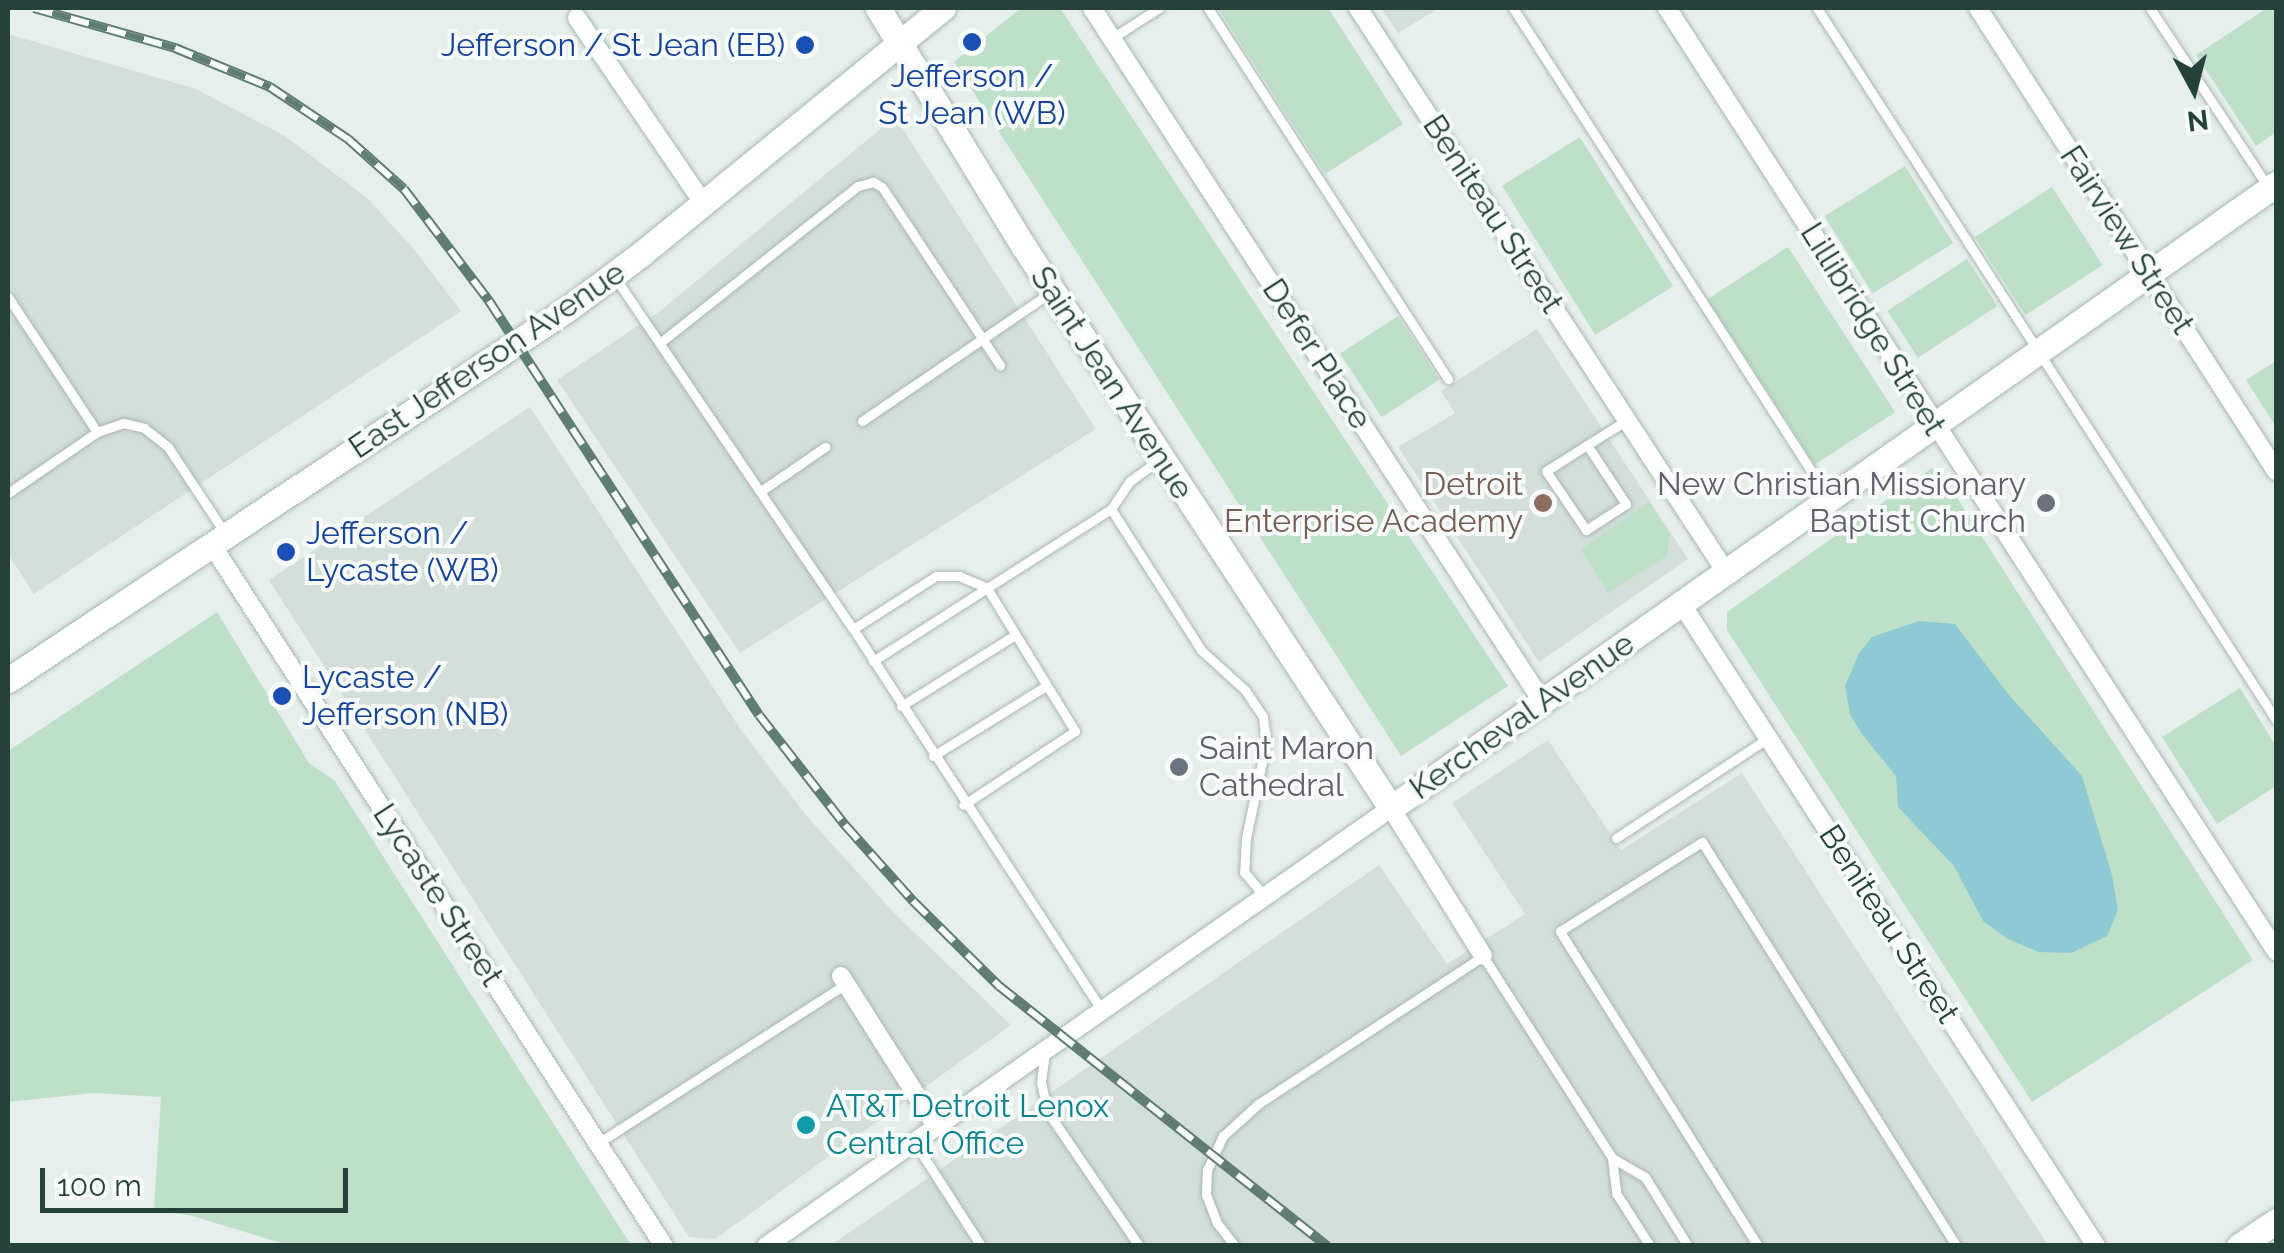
<!DOCTYPE html>
<style>
body{margin:0}
#map{position:relative;width:2284px;height:1253px;overflow:hidden;background:#e6efeb;font-family:Raleway,sans-serif}
div>[style]{position:absolute}
[style*='--x']{left:calc(var(--x)*1px);top:calc(var(--y)*1px);width:calc(var(--w)*1px);rotate:calc(var(--a)*1deg)}
.built>*{inset:0;background:#d4dfda}
.green>*{inset:0;background:#bfe0c8;transform-origin:0 0}
.water>*{inset:0;background:#8ec9d4}
.roads{filter:drop-shadow(0 0 2px #a8b8b2) drop-shadow(0 0 2px #a8b8b2)}
.lane>*{height:9px;margin:-4.5px;padding:0 4.5px;transform-origin:4.5px;border-radius:4.5px;background:#fff}
.street>*{height:18px;margin:-9px;padding:0 9px;transform-origin:9px;border-radius:9px;background:#fff}
.secondary>*{height:25px;margin:-12.5px;padding:0 12.5px;transform-origin:12.5px;border-radius:12.5px;background:#fff}
.rail>*{height:10px;margin-top:-5px;transform-origin:0;background:repeating-linear-gradient(90deg,#f7fbf9 0 19px,#5f7d75 0 38px);box-sizing:border-box;border-block:2px solid #5f7d75}
.dots>*{width:28px;height:28px;translate:-50% -50%;box-sizing:border-box;border:5px solid #f7fbf9;border-radius:50%}
span{translate:-50% -50%;white-space:nowrap;text-align:center;line-height:1.15;-webkit-text-stroke:8px #f7fbf9;paint-order:stroke}
.transit-label{font-size:32px;color:#164399}
.right{translate:-100% -50%;text-align:right}
.left{translate:0 -50%;text-align:left}
.street-label{font-size:32px;color:#24423a}
.education-label{font-size:32px;color:#785e54}
.worship-label{font-size:32px;color:#5b616d}
.culture-label{font-size:32px;color:#0d838f}
.frame{position:absolute;inset:0;border:10px solid #24423a;pointer-events:none}
.north{position:absolute;left:2144px;top:40px;width:100px;height:100px;-webkit-text-stroke:8px #f7fbf9;paint-order:stroke;rotate:173deg;font-size:28px;font-weight:700;line-height:40px;text-align:center;color:#24423a}
.north::after{content:'';display:block;margin:auto;width:35px;height:45px;background:#24423a;clip-path:polygon(50% 0,100% 100%,50% 72%,0 100%)}
.scale{position:absolute;left:40px;top:1168px;width:308px;height:45px;box-sizing:border-box;border:5px solid #24423a;border-top:0;padding-left:12px;font-size:30px;line-height:35px;white-space:nowrap;color:#24423a;-webkit-text-stroke:8px #f7fbf9;paint-order:stroke}
</style>
<div id="map">
<div class="built">
<div style="clip-path:polygon(1381px 8px,1439px 8px,1398px 33px)"></div>
<div style="clip-path:polygon(8px 34px,196px 89px,285px 136px,366px 197px,413px 248px,461px 311px,34px 594px,8px 554px)"></div>
<div style="clip-path:polygon(895px 117px,1096px 429px,740px 653px,557px 380px,660px 311px)"></div>
<div style="clip-path:polygon(1537px 329px,1688px 559px,1539px 662px,1398px 447px,1455px 413px,1441px 391px)"></div>
<div style="clip-path:polygon(530px 407px,739px 727px,805px 814px,893px 912px,1011px 1025px,715px 1239px,689px 1237px,269px 580px)"></div>
<div style="clip-path:polygon(1548px 740px,1621px 850px,1742px 773px,2048px 1245px,830px 1246px,1379px 865px,1447px 964px,1525px 914px,1452px 803px)"></div>
</div>
<div class="green">
<div style="clip-path:polygon(1021px 8px,1060px 8px,1508px 686px,1401px 756px,954px 62px)"></div>
<div style="clip-path:polygon(1218px 8px,1328px 8px,1403px 124px,1325px 174px)"></div>
<div style="clip-path:polygon(2267px 8px,2276px 8px,2276px 132px,2256px 146px,2196px 55px)"></div>
<div style="left:1580px;top:137px;width:176px;height:92px;rotate:58deg"></div>
<div style="left:1905px;top:166px;width:91px;height:95px;rotate:58deg"></div>
<div style="left:2052px;top:187px;width:93px;height:92px;rotate:57deg"></div>
<div style="left:1788px;top:247px;width:197px;height:96px;rotate:57deg"></div>
<div style="left:1967px;top:259px;width:56px;height:95px;rotate:57deg"></div>
<div style="left:1398px;top:316px;width:76px;height:69px;rotate:57deg"></div>
<div style="clip-path:polygon(2276px 361px,2276px 427px,2246px 380px)"></div>
<div style="clip-path:polygon(1932px 468px,1938px 468px,2253px 960px,2032px 1102px,1727px 630px,1727px 612px)"></div>
<div style="clip-path:polygon(1649px 502px,1670px 534px,1667px 556px,1608px 593px,1581px 549px)"></div>
<div style="clip-path:polygon(217px 612px,309px 763px,335px 781px,631px 1245px,288px 1245px,192px 1216px,154px 1210px,161px 1097px,94px 1093px,8px 1102px,8px 751px)"></div>
<div style="clip-path:polygon(2240px 688px,2276px 746px,2276px 786px,2217px 824px,2162px 737px)"></div>
</div>
<div class="water">
<div style="clip-path:polygon(1919px 621px,1955px 624px,2009px 695px,2082px 776px,2112px 875px,2118px 910px,2107px 936px,2071px 953px,2039px 952px,2008px 939px,1983px 921px,1954px 866px,1898px 807px,1896px 776px,1861px 733px,1850px 714px,1845px 686px,1859px 653px,1872px 637px)"></div>
</div>
<div class="roads">
<div class="lane">
<div style="--x:1208;--y:8;--w:442;--a:57.1"></div>
<div style="--x:1513;--y:8;--w:582;--a:57.21"></div>
<div style="--x:1817;--y:8;--w:847;--a:57.19"></div>
<div style="--x:2150;--y:8;--w:229;--a:56.6"></div>
<div style="--x:1112;--y:38;--w:56;--a:-32.6"></div>
<div style="--x:614;--y:276;--w:426;--a:55.9"></div>
<div style="--x:8;--y:297;--w:162;--a:56.6"></div>
<div style="--x:97;--y:432;--w:28;--a:-19"></div>
<div style="--x:123;--y:423;--w:22;--a:13"></div>
<div style="--x:144;--y:428;--w:31;--a:38"></div>
<div style="--x:168;--y:447;--w:103;--a:56.5"></div>
<div style="--x:661;--y:342;--w:251;--a:-38.4"></div>
<div style="--x:858;--y:186;--w:16;--a:-15"></div>
<div style="--x:873;--y:182;--w:10;--a:29"></div>
<div style="--x:882;--y:187;--w:214;--a:56.5"></div>
<div style="--x:862;--y:421;--w:229;--a:-34.3"></div>
<div style="--x:1587;--y:445;--w:71;--a:56.5"></div>
<div style="--x:1626;--y:504;--w:48;--a:147"></div>
<div style="--x:1586;--y:530;--w:71;--a:-124.1"></div>
<div style="--x:1546;--y:471;--w:49;--a:-32.4"></div>
<div style="--x:1587;--y:445;--w:47;--a:-32"></div>
<div style="--x:761;--y:491;--w:78;--a:-34.5"></div>
<div style="--x:8;--y:493;--w:108;--a:-34.4"></div>
<div style="--x:1111;--y:509;--w:167;--a:57.4"></div>
<div style="--x:1201;--y:650;--w:59;--a:42.3"></div>
<div style="--x:1245;--y:690;--w:32;--a:56"></div>
<div style="--x:1263;--y:717;--w:26;--a:83"></div>
<div style="--x:1266;--y:743;--w:97;--a:101.9"></div>
<div style="--x:1246;--y:838;--w:34;--a:93"></div>
<div style="--x:1244;--y:872;--w:31;--a:50"></div>
<div style="--x:873;--y:661;--w:135;--a:-32.6"></div>
<div style="--x:987;--y:588;--w:168;--a:58.4"></div>
<div style="--x:1075;--y:731;--w:134;--a:146.5"></div>
<div style="--x:901;--y:706;--w:134;--a:-31.9"></div>
<div style="--x:933;--y:756;--w:133;--a:-31.8"></div>
<div style="--x:1616;--y:838;--w:182;--a:-33.3"></div>
<div style="--x:1101;--y:1009;--w:454;--a:-123.1"></div>
<div style="--x:853;--y:629;--w:98;--a:-32.6"></div>
<div style="--x:936;--y:576;--w:23;--a:0"></div>
<div style="--x:959;--y:576;--w:30;--a:23"></div>
<div style="--x:987;--y:588;--w:147;--a:-32.5"></div>
<div style="--x:1111;--y:509;--w:34;--a:-56"></div>
<div style="--x:1130;--y:481;--w:36;--a:-36"></div>
<div style="--x:1045;--y:1053;--w:29;--a:98"></div>
<div style="--x:1041;--y:1082;--w:30;--a:78"></div>
<div style="--x:1047;--y:1111;--w:163;--a:55.7"></div>
<div style="--x:598;--y:1143;--w:295;--a:-32.7"></div>
<div style="--x:915;--y:1143;--w:122;--a:57.3"></div>
<div style="--x:1612;--y:1158;--w:38;--a:30"></div>
<div style="--x:1645;--y:1177;--w:81;--a:58.1"></div>
<div style="--x:1235;--y:1246;--w:29;--a:-128"></div>
<div style="--x:1217;--y:1223;--w:30;--a:-111"></div>
<div style="--x:1206;--y:1195;--w:25;--a:-88"></div>
<div style="--x:1207;--y:1170;--w:38;--a:-65"></div>
<div style="--x:1223;--y:1136;--w:47;--a:-42.4"></div>
<div style="--x:1258;--y:1104;--w:269;--a:-33.3"></div>
<div style="--x:1483;--y:956;--w:240;--a:57.4"></div>
<div style="--x:1612;--y:1158;--w:35;--a:83"></div>
<div style="--x:1616;--y:1193;--w:63;--a:57.3"></div>
<div style="--x:1758;--y:1246;--w:372;--a:-122.2"></div>
<div style="--x:1560;--y:931;--w:168;--a:-32.1"></div>
<div style="--x:1702;--y:842;--w:477;--a:57.8"></div>
</div>
<div class="street">
<div style="--x:1092;--y:8;--w:826;--a:57"></div>
<div style="--x:1358;--y:8;--w:673;--a:56.88"></div>
<div style="--x:1667;--y:8;--w:1123;--a:57.15"></div>
<div style="--x:1978;--y:8;--w:551;--a:57.23"></div>
<div style="--x:577;--y:18;--w:224;--a:55.7"></div>
<div style="--x:212;--y:545;--w:834;--a:57.19"></div>
<div style="--x:1681;--y:603;--w:765;--a:57.16"></div>
<div style="--x:841;--y:976;--w:178;--a:57.7"></div>
<div style="--x:766;--y:1246;--w:763;--a:-35.02"></div>
<div style="--x:1391;--y:808;--w:174;--a:58.1"></div>
</div>
<div class="secondary">
<div style="--x:878;--y:8;--w:280;--a:58.6"></div>
<div style="--x:1024;--y:247;--w:670;--a:56.81"></div>
<div style="--x:1391;--y:808;--w:1083;--a:-35.19"></div>
<div style="--x:8;--y:680;--w:670;--a:-33.55"></div>
<div style="--x:566;--y:310;--w:94;--a:-36.7"></div>
<div style="--x:641;--y:254;--w:390;--a:-39.2"></div>
<div style="--x:2239;--y:1246;--w:45;--a:-34"></div>
</div>
</div>
<div class="rail">
<div style="--x:34;--y:8;--w:147;--a:15.8"></div>
<div style="--x:175;--y:48;--w:103;--a:22.3"></div>
<div style="--x:270;--y:87;--w:94;--a:33.7"></div>
<div style="--x:348;--y:139;--w:75;--a:41.8"></div>
<div style="--x:404;--y:189;--w:141;--a:52.8"></div>
<div style="--x:489;--y:301;--w:494;--a:56.9"></div>
<div style="--x:759;--y:715;--w:140;--a:52"></div>
<div style="--x:845;--y:825;--w:102;--a:48.2"></div>
<div style="--x:913;--y:901;--w:121;--a:44.7"></div>
<div style="--x:999;--y:986;--w:419;--a:38.4"></div>
</div>
<div class="dots">
<div style="left:972px;top:42px;background:#1a4fb4"></div>
<div style="left:805px;top:45px;background:#1a4fb4"></div>
<div style="left:1543px;top:503px;background:#8d6e63"></div>
<div style="left:2046px;top:503px;background:#6b7280"></div>
<div style="left:286px;top:552px;background:#1a4fb4"></div>
<div style="left:282px;top:696px;background:#1a4fb4"></div>
<div style="left:1179px;top:767px;background:#6b7280"></div>
<div style="left:806px;top:1125px;background:#0f9aa8"></div>
</div>
<div class="transit-label">
<span class="right" style="left:785px;top:45px">Jefferson / St Jean (EB)</span>
<span style="left:972px;top:95px">Jefferson /<br>St Jean (WB)</span>
<span class="left" style="left:306px;top:552px">Jefferson /<br>Lycaste (WB)</span>
<span class="left" style="left:302px;top:696px">Lycaste /<br>Jefferson (NB)</span>
</div>
<div class="street-label">
<span style="left:1493px;top:214px;rotate:57deg">Beniteau Street</span>
<span style="left:2127px;top:240px;rotate:57deg">Fairview Street</span>
<span style="left:1873px;top:329px;rotate:58deg">Lillibridge Street</span>
<span style="left:1317px;top:354px;rotate:57deg">Defer Place</span>
<span style="left:487px;top:360px;rotate:-34deg">East Jefferson Avenue</span>
<span style="left:1112px;top:383px;rotate:57deg">Saint Jean Avenue</span>
<span style="left:1522px;top:716px;rotate:-35deg">Kercheval Avenue</span>
<span style="left:438px;top:895px;rotate:57deg">Lycaste Street</span>
<span style="left:1889px;top:924px;rotate:57deg">Beniteau Street</span>
</div>
<div class="education-label">
<span class="right" style="left:1523px;top:503px">Detroit<br>Enterprise Academy</span>
</div>
<div class="worship-label">
<span class="right" style="left:2026px;top:503px">New Christian Missionary<br>Baptist Church</span>
<span class="left" style="left:1199px;top:767px">Saint Maron<br>Cathedral</span>
</div>
<div class="culture-label">
<span class="left" style="left:826px;top:1125px">AT&amp;T Detroit Lenox<br>Central Office</span>
</div>
<div class="frame"></div>
<div class="north">N</div>
<div class="scale">100 m</div>
</div>
